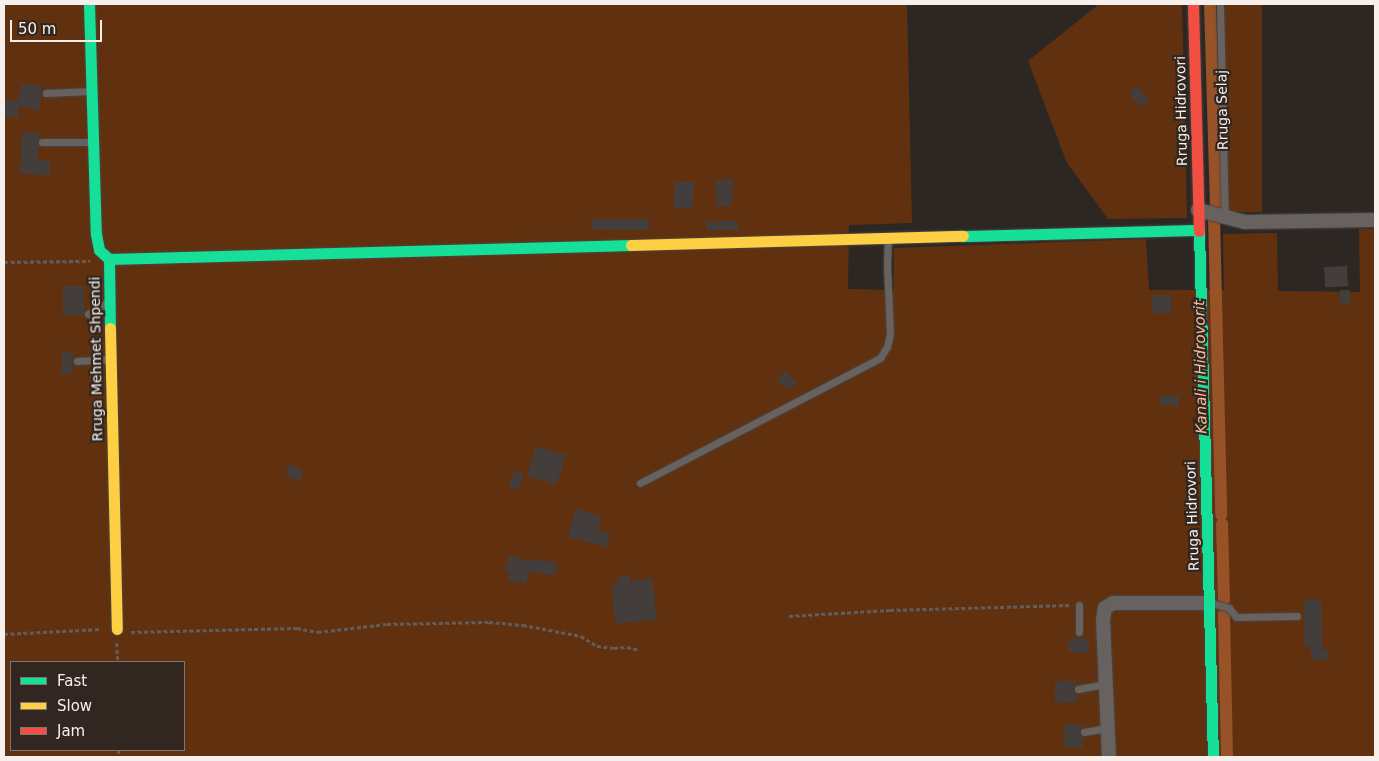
<!DOCTYPE html>
<style>
body{margin:0}
#map{position:relative;width:1379px;height:761px;overflow:hidden;background:#2d2724;font-family:"DejaVu Sans",sans-serif}
div>[style]{position:absolute}
[style*='--x']{left:calc(var(--x)*1px);top:calc(var(--y)*1px);width:calc(var(--w)*1px);rotate:calc(var(--a)*1deg)}
.green>*{inset:0;background:#61310f;transform-origin:0 0}
.canal>*{height:12px;margin:-6px;padding:0 6px;transform-origin:6px;border-radius:6px;background:#975327}
.building>*{inset:0;background:#433e3b;transform-origin:0 0}
.path>*{height:2.5px;margin-top:-1.25px;transform-origin:0;background:repeating-linear-gradient(90deg,#625d5b 0 4px,transparent 0 6.5px)}
.roads{filter:drop-shadow(0 0 1px #4a4542) drop-shadow(0 0 1px #4a4542)}
.lane>*{height:7px;margin:-3.5px;padding:0 3.5px;transform-origin:3.5px;border-radius:3.5px;background:#676260}
.street>*{height:14px;margin:-7px;padding:0 7px;transform-origin:7px;border-radius:7px;background:#676260}
.fast>*{height:11px;margin:-5.5px;padding:0 5.5px;transform-origin:5.5px;border-radius:5.5px;background:#16e098}
.slow>*{height:11px;margin:-5.5px;padding:0 5.5px;transform-origin:5.5px;border-radius:5.5px;background:#ffcf43}
.jam>*{height:11px;margin:-5.5px;padding:0 5.5px;transform-origin:5.5px;border-radius:5.5px;background:#f24e42}
span{translate:-50% -50%;white-space:nowrap;text-align:center;line-height:1.15;-webkit-text-stroke:4.5px #312620;paint-order:stroke}
.street-label{font-size:14px;color:#f7efeb}
.water-label{font-size:15px;color:#fcbd99;font-style:italic}
.frame{position:absolute;inset:0;border:5px solid #f7efeb;pointer-events:none}
.legend{position:absolute;left:10px;top:661px;width:175px;height:90px;box-sizing:border-box;background:#312620;border:1px solid #807671;margin:0;padding:6px 9px;list-style:none;font-size:15px;color:#f7efeb}
.legend li{display:flex;align-items:center;gap:10px;height:25px}
.legend b{width:25px;border:1px solid #807671}
.scale{position:absolute;left:10px;top:20px;width:92px;height:22px;box-sizing:border-box;border:2px solid #f7efeb;border-top:0;padding-left:6px;font-size:15px;line-height:18px;white-space:nowrap;color:#f7efeb;-webkit-text-stroke:4px #312620;paint-order:stroke}
</style>
<div id="map">
<div class="green">
<div style="clip-path:polygon(evenodd,4px 4px,907px 4px,912px 223px,849px 225px,848px 289px,894px 290px,894px 248px,1146px 239px,1149px 290px,1224px 290px,1223px 234px,1277px 233px,1278px 291px,1360px 292px,1359px 229px,1375px 229px,1375px 757px,4px 757px,4px 4px,11px 662px,184px 662px,184px 750px,11px 750px,11px 662px)"></div>
<div style="clip-path:polygon(1099px 4px,1182px 4px,1187px 218px,1108px 219px,1067px 163px,1028px 61px)"></div>
<div style="left:1225px;top:4px;width:37px;height:208px"></div>
</div>
<div class="canal">
<div style="--x:1210;--y:4;--w:202;--a:88.3"></div>
<div style="--x:1214;--y:218;--w:297;--a:88.6"></div>
<div style="--x:1222;--y:524;--w:76;--a:88.5"></div>
<div style="--x:1224;--y:614;--w:143;--a:88.8"></div>
</div>
<div class="building">
<div style="clip-path:polygon(22px 84px,42px 86px,40px 110px,18px 107px,18px 117px,4px 117px,4px 100px,17px 101px)"></div>
<div style="left:1137px;top:86px;width:18px;height:11px;rotate:49deg"></div>
<div style="clip-path:polygon(22px 132px,39px 133px,38px 160px,50px 160px,49px 176px,20px 173px)"></div>
<div style="clip-path:polygon(733px 179px,731px 206px,717px 206px,716px 180px)"></div>
<div style="left:675px;top:181px;width:19px;height:27px;rotate:3deg"></div>
<div style="left:649px;top:219px;width:11px;height:58px;rotate:90deg"></div>
<div style="left:738px;top:221px;width:9px;height:32px;rotate:90deg"></div>
<div style="left:1347px;top:266px;width:20px;height:23px;rotate:87deg"></div>
<div style="left:63px;top:286px;width:21px;height:29px"></div>
<div style="left:1340px;top:290px;width:10px;height:15px"></div>
<div style="left:1152px;top:295px;width:19px;height:18px"></div>
<div style="clip-path:polygon(62px 351px,74px 352px,72px 361px,73px 374px,61px 373px)"></div>
<div style="left:785px;top:371px;width:16px;height:12px;rotate:43deg"></div>
<div style="left:1160px;top:395px;width:19px;height:10px;rotate:3deg"></div>
<div style="left:536px;top:446px;width:31px;height:31px;rotate:17deg"></div>
<div style="left:289px;top:465px;width:15px;height:12px;rotate:16deg"></div>
<div style="left:514px;top:471px;width:10px;height:17px;rotate:17deg"></div>
<div style="clip-path:polygon(575px 509px,601px 516px,598px 530px,610px 533px,607px 547px,568px 537px)"></div>
<div style="clip-path:polygon(509px 556px,532px 561px,532px 559px,557px 562px,556px 575px,529px 572px,526px 584px,508px 580px,510px 573px,505px 572px)"></div>
<div style="clip-path:polygon(630px 575px,630px 581px,652px 578px,657px 619px,616px 624px,611px 584px,619px 583px,618px 577px)"></div>
<div style="clip-path:polygon(1321px 599px,1323px 650px,1329px 650px,1329px 660px,1311px 660px,1311px 647px,1304px 646px,1304px 600px)"></div>
<div style="left:1069px;top:638px;width:20px;height:14px;rotate:3deg"></div>
<div style="clip-path:polygon(1055px 681px,1077px 681px,1073px 689px,1077px 694px,1078px 702px,1055px 703px)"></div>
<div style="clip-path:polygon(1065px 724px,1083px 725px,1079px 732px,1083px 737px,1083px 748px,1064px 747px)"></div>
</div>
<div class="path">
<div style="--x:4;--y:262;--w:86;--a:-0.7"></div>
<div style="--x:789;--y:616;--w:101;--a:-3.4"></div>
<div style="--x:890;--y:610;--w:180;--a:-1.6"></div>
<div style="--x:131;--y:632;--w:166;--a:-1.4"></div>
<div style="--x:297;--y:628;--w:21;--a:11"></div>
<div style="--x:318;--y:632;--w:69;--a:-6.6"></div>
<div style="--x:387;--y:624;--w:102;--a:-1.1"></div>
<div style="--x:489;--y:622;--w:34;--a:5"></div>
<div style="--x:523;--y:625;--w:59;--a:10.7"></div>
<div style="--x:581;--y:636;--w:19;--a:32"></div>
<div style="--x:597;--y:646;--w:17;--a:7"></div>
<div style="--x:614;--y:648;--w:13;--a:-4"></div>
<div style="--x:627;--y:647;--w:12;--a:14"></div>
<div style="--x:4;--y:634;--w:97;--a:-3"></div>
<div style="--x:117;--y:643;--w:19;--a:87"></div>
<div style="--x:119;--y:750;--w:7;--a:90"></div>
</div>
<div class="roads">
<div class="lane">
<div style="--x:1220;--y:4;--w:213;--a:88.7"></div>
<div style="--x:46;--y:93;--w:45;--a:-2.5"></div>
<div style="--x:42;--y:142;--w:49;--a:0"></div>
<div style="--x:88;--y:314;--w:22;--a:-32"></div>
<div style="--x:77;--y:361;--w:33;--a:-3"></div>
<div style="--x:640;--y:483;--w:271;--a:-27.5"></div>
<div style="--x:880;--y:358;--w:13;--a:-58"></div>
<div style="--x:887;--y:347;--w:13;--a:-77"></div>
<div style="--x:890;--y:334;--w:68;--a:-92.5"></div>
<div style="--x:887;--y:266;--w:27;--a:-88"></div>
<div style="--x:1211;--y:603;--w:19;--a:16"></div>
<div style="--x:1229;--y:608;--w:11;--a:52"></div>
<div style="--x:1236;--y:617;--w:61;--a:-0.9"></div>
<div style="--x:1079;--y:605;--w:27;--a:90"></div>
<div style="--x:1078;--y:689;--w:27;--a:-10"></div>
<div style="--x:1084;--y:732;--w:23;--a:-10"></div>
</div>
<div class="street">
<div style="--x:1198;--y:210;--w:49;--a:14.3"></div>
<div style="--x:1245;--y:222;--w:130;--a:-0.9"></div>
<div style="--x:1109;--y:757;--w:137;--a:-92.5"></div>
<div style="--x:1103;--y:620;--w:12;--a:-81"></div>
<div style="--x:1105;--y:608;--w:9;--a:-32"></div>
<div style="--x:1113;--y:603;--w:96;--a:0"></div>
</div>
<div class="fast">
<div style="--x:89;--y:4;--w:230;--a:88.3"></div>
<div style="--x:96;--y:234;--w:16;--a:79"></div>
<div style="--x:99;--y:250;--w:13;--a:42"></div>
<div style="--x:109;--y:259;--w:69;--a:89.2"></div>
<div style="--x:1199;--y:231;--w:526;--a:88.48"></div>
<div style="--x:963;--y:236;--w:236;--a:-1.5"></div>
<div style="--x:109;--y:259;--w:522;--a:-1.54"></div>
</div>
<div class="slow">
<div style="--x:631;--y:245;--w:332;--a:-1.6"></div>
<div style="--x:110;--y:328;--w:301;--a:88.7"></div>
</div>
<div class="jam">
<div style="--x:1193;--y:4;--w:227;--a:88.5"></div>
</div>
</div>
<div class="street-label">
<span style="left:1222px;top:110px;rotate:-91deg">Rruga Selaj</span>
<span style="left:1181px;top:111px;rotate:-91deg">Rruga Hidrovori</span>
<span style="left:96px;top:359px;rotate:-91deg">Rruga Mehmet Shpendi</span>
<span style="left:1192px;top:516px;rotate:-92deg">Rruga Hidrovori</span>
</div>
<div class="water-label">
<span style="left:1201px;top:367px;rotate:-91deg">Kanali i Hidrovorit</span>
</div>
<div class="frame"></div>
<ul class="legend">
<li><b style="height:6px;background:#16e098"></b>Fast</li>
<li><b style="height:6px;background:#ffcf43"></b>Slow</li>
<li><b style="height:6px;background:#f24e42"></b>Jam</li>
</ul>
<div class="scale">50 m</div>
</div>
